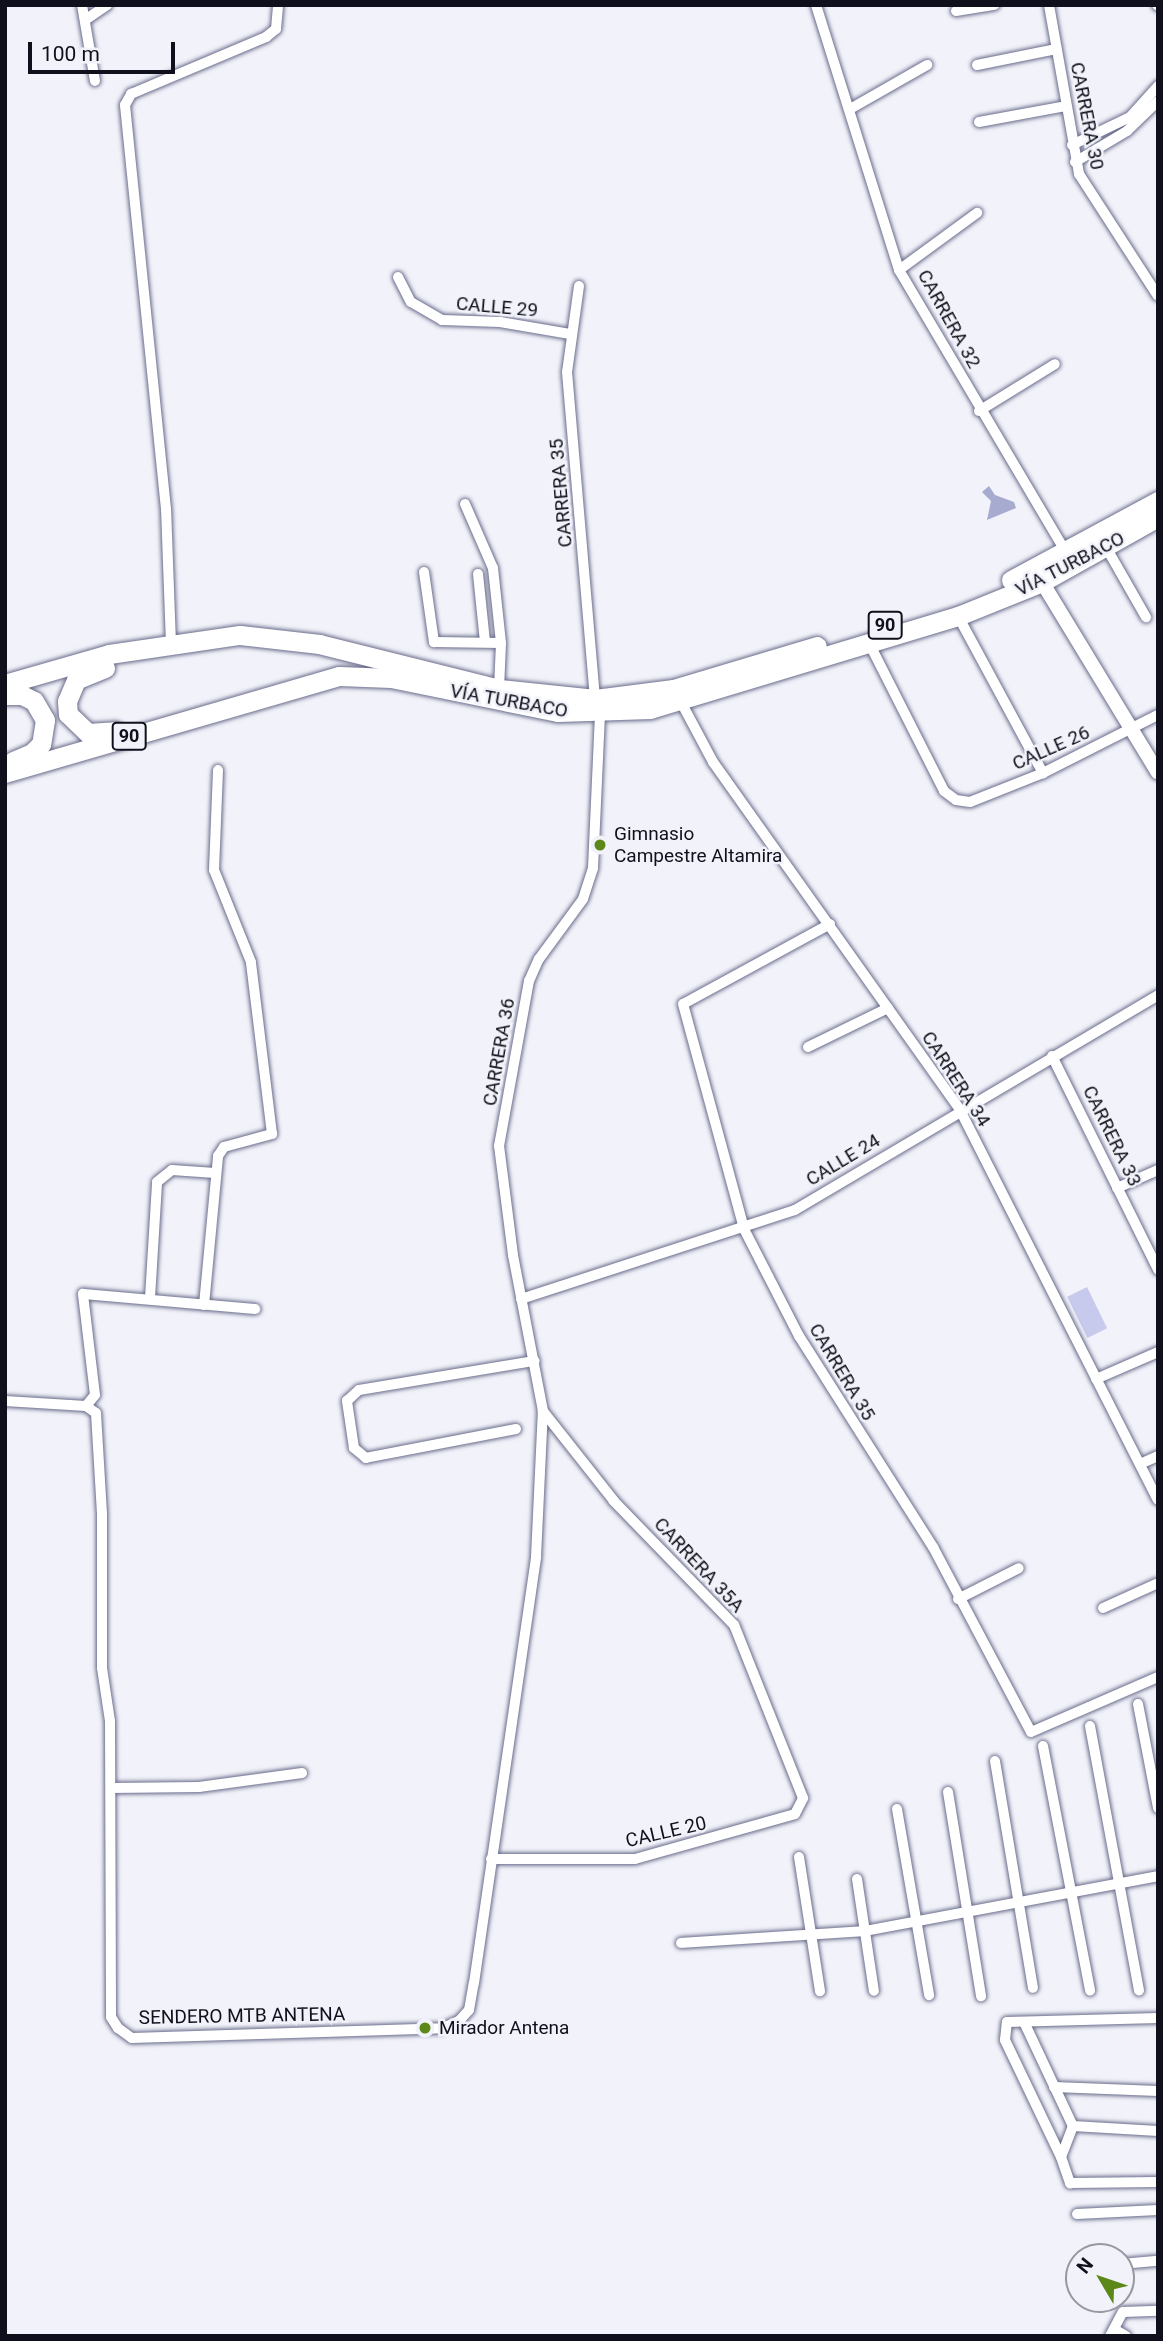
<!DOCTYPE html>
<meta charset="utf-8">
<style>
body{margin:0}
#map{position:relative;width:1163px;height:2341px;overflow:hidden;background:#f2f3fa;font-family:Roboto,sans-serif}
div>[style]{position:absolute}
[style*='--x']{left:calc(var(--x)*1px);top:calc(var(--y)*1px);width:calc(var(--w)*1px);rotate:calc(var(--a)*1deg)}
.green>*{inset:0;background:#c7caec;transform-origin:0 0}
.water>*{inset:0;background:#a8abd0}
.roads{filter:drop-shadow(0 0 2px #696c8b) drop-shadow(0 0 2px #696c8b)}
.minor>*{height:10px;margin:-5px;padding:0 5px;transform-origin:5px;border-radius:5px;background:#fff}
.tertiary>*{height:14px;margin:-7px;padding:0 7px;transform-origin:7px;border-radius:7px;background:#fff}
.trunk>*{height:19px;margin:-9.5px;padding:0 9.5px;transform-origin:9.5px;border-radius:9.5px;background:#fff}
.dots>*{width:19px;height:19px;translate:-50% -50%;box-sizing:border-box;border:4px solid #f2f3fa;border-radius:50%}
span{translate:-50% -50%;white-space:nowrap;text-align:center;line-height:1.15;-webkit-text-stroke:5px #f2f3fa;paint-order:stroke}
.shield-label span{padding:2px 5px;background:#f2f3fa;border:2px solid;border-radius:5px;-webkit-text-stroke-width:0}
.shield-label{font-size:18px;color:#0f101b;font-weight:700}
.street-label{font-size:19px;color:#0f101b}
.poi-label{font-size:19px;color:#0f101b}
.left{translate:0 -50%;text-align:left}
.frame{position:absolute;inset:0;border:7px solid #0f101b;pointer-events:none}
.north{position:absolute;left:1065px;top:2243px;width:70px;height:70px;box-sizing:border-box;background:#f2f3fa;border:2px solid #9798a1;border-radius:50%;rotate:309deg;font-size:19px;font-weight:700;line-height:28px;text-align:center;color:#0f101b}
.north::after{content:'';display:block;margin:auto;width:24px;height:32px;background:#5c8819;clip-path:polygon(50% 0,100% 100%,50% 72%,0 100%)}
.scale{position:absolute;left:28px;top:42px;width:147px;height:32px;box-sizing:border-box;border:4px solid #0f101b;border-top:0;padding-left:9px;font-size:21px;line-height:24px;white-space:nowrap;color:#0f101b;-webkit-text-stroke:5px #f2f3fa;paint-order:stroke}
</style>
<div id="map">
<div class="green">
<div style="left:1087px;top:1287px;width:46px;height:22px;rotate:64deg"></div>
</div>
<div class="water">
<div style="clip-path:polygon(989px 486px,995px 495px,1014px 502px,1016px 508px,987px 520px,991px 501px,982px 492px)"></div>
</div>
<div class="roads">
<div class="minor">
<div style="--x:82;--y:5;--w:77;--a:80.3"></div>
<div style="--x:816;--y:5;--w:278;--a:72.6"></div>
<div style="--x:899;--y:270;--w:328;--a:59.4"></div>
<div style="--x:1049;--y:5;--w:172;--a:79.9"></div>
<div style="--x:1079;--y:174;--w:145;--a:57.1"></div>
<div style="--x:1157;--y:5;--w:1;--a:45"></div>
<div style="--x:956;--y:11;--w:39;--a:-9"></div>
<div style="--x:85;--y:20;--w:27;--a:-34"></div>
<div style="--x:977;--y:65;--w:81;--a:-11.4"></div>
<div style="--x:850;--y:109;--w:89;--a:-29.7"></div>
<div style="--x:979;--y:122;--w:88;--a:-10.4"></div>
<div style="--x:1072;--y:145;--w:64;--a:-25.8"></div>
<div style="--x:1130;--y:117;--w:42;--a:-47.9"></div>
<div style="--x:1075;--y:162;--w:61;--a:-30.8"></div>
<div style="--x:1127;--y:131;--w:43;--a:-44.1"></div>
<div style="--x:899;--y:270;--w:97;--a:-36.2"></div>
<div style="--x:398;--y:277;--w:28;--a:63"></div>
<div style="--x:411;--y:302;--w:36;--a:30"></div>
<div style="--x:442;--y:320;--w:58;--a:2"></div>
<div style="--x:500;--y:322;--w:71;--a:9.7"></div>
<div style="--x:579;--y:286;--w:87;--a:97.9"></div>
<div style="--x:567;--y:372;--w:328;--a:85.1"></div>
<div style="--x:979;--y:411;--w:89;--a:-31.7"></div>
<div style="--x:465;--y:504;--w:70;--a:66.4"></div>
<div style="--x:493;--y:568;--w:75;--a:83.9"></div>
<div style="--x:501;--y:643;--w:46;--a:92.5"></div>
<div style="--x:1106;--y:547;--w:81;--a:60.3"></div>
<div style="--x:424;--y:572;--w:71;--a:81.9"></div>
<div style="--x:434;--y:642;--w:67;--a:0.9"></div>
<div style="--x:478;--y:574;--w:68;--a:84.1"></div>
<div style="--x:958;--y:616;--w:179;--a:61.6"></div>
<div style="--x:869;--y:643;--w:166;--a:63.1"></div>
<div style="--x:944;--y:791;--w:15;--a:37"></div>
<div style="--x:956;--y:800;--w:14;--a:8"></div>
<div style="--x:970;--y:802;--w:79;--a:-21.7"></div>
<div style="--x:1043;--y:773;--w:129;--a:-26.8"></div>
<div style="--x:171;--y:644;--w:135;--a:-92.1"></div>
<div style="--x:166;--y:509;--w:406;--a:-95.8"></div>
<div style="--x:125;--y:105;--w:13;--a:-61"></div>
<div style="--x:131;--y:94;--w:147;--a:-22.9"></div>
<div style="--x:266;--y:37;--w:13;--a:-39"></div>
<div style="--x:276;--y:29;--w:24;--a:-85"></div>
<div style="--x:681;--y:702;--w:68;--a:61.9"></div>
<div style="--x:713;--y:762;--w:427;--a:54.6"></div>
<div style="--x:960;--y:1110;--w:437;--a:63.1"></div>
<div style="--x:830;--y:924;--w:167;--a:151.4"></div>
<div style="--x:683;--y:1004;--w:233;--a:74.8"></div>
<div style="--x:744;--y:1229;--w:120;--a:62.8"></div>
<div style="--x:799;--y:1336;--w:250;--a:57.6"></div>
<div style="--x:933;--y:1547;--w:209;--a:62.1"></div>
<div style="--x:1031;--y:1732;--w:138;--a:-23.4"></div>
<div style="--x:808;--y:1047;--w:89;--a:-26"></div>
<div style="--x:1052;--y:1056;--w:239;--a:63.6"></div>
<div style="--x:1117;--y:1188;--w:45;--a:-23.7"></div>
<div style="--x:150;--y:1298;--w:116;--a:-86.5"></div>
<div style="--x:157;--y:1182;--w:19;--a:-39"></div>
<div style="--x:172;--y:1170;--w:43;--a:4"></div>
<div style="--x:521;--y:1299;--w:288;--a:-18"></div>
<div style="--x:795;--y:1210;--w:422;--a:-30.6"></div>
<div style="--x:204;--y:1305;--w:150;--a:-84.6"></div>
<div style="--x:218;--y:1156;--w:11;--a:-56"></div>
<div style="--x:224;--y:1147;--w:50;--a:-15.2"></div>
<div style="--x:272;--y:1134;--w:173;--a:-97"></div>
<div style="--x:251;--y:962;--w:99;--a:-111.9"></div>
<div style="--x:214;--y:870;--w:100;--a:-87.7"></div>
<div style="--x:1096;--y:1379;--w:68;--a:-23.5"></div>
<div style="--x:5;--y:1401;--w:81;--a:3.5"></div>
<div style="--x:86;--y:1406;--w:12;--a:35"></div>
<div style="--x:96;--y:1413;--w:100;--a:86.6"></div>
<div style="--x:102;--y:1513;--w:155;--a:90"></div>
<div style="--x:102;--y:1668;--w:54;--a:81.4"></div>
<div style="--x:110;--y:1721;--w:296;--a:89.8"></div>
<div style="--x:111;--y:2017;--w:13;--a:58"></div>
<div style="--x:118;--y:2028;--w:17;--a:36"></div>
<div style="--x:132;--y:2038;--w:311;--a:-1.8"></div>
<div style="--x:443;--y:2028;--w:17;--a:-24"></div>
<div style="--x:459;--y:2021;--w:15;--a:-48"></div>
<div style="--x:469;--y:2010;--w:27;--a:-80"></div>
<div style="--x:474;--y:1983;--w:430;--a:-81.7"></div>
<div style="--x:536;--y:1557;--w:146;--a:-87.3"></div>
<div style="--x:543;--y:1411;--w:159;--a:-100.9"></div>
<div style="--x:513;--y:1255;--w:110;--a:-97.3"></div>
<div style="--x:499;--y:1146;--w:168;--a:-79.7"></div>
<div style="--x:529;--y:981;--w:24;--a:-66"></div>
<div style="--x:539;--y:959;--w:74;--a:-53.7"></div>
<div style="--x:583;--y:899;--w:33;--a:-72"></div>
<div style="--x:593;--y:868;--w:155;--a:-87.4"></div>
<div style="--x:86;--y:1406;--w:14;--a:-51"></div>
<div style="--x:95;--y:1395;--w:102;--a:-96.8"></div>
<div style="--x:83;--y:1294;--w:173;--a:5"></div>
<div style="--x:516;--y:1429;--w:153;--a:169.1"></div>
<div style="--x:366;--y:1458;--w:16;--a:-140"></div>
<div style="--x:354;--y:1448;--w:48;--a:-98.5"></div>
<div style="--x:347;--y:1401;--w:16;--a:-43"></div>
<div style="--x:359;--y:1390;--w:178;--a:-9.4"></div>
<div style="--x:1140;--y:1464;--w:20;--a:-24"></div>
<div style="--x:958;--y:1599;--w:68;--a:-26.9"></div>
<div style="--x:1103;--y:1608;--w:60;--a:-24.4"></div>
<div style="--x:1138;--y:1704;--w:106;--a:79.1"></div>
<div style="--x:1090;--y:1726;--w:269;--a:79.5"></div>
<div style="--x:1043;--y:1746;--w:249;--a:79.1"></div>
<div style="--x:995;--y:1761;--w:230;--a:80.5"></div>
<div style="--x:111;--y:1788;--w:88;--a:-0.7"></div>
<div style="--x:199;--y:1787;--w:104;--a:-7.7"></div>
<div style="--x:948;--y:1792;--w:207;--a:80.8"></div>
<div style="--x:897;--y:1809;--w:189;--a:80.2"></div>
<div style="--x:799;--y:1857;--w:136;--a:81.1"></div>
<div style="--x:491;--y:1859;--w:144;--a:0"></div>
<div style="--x:635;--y:1859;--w:166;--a:-15.7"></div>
<div style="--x:795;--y:1814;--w:18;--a:-63"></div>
<div style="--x:803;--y:1798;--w:186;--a:-111.7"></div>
<div style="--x:734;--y:1625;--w:173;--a:-134.1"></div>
<div style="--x:614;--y:1501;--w:115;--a:-128.3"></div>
<div style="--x:857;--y:1879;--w:113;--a:81.4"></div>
<div style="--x:681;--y:1943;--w:184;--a:-3.7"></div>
<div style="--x:865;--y:1931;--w:298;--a:-10.6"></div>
<div style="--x:1024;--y:2022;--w:115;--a:64.8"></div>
<div style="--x:1073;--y:2126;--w:33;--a:111"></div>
<div style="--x:1061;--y:2157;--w:28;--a:71"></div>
<div style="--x:1070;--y:2183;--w:88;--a:-0.7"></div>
<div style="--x:1054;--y:2087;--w:104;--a:2.2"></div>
<div style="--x:1073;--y:2126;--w:85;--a:3.4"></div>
<div style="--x:1061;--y:2157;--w:130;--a:-115.6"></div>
<div style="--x:1005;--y:2040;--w:18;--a:-84"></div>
<div style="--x:1007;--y:2022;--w:151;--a:-1.5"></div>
<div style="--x:1077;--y:2214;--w:81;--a:-2.8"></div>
<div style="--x:1121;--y:2264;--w:37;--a:-5"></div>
<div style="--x:1114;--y:2329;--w:14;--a:30"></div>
<div style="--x:1110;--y:2336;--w:27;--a:-62"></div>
<div style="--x:1123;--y:2312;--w:35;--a:-2"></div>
</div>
<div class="tertiary">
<div style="--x:1042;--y:582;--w:223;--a:58.7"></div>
</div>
<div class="trunk">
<div style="--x:1011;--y:580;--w:167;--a:-28.3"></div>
<div style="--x:105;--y:668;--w:31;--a:158"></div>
<div style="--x:76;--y:680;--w:23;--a:113"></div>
<div style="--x:67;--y:701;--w:13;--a:86"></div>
<div style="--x:68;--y:714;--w:28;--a:44"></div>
<div style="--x:88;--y:733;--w:27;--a:-4"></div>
<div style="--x:5;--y:684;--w:108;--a:-16.1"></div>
<div style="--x:109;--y:654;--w:132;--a:-8.3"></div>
<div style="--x:240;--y:635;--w:80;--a:6.5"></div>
<div style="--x:319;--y:644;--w:186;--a:14"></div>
<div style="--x:499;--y:689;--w:97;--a:5.9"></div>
<div style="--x:595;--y:699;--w:79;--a:-7.3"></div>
<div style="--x:673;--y:689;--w:150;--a:-16.6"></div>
<div style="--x:5;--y:695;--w:17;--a:0"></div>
<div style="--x:22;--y:695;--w:13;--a:27"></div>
<div style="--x:34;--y:701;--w:22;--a:60"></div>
<div style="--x:45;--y:720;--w:24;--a:99"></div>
<div style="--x:41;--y:744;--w:13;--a:135"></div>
<div style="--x:32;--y:753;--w:21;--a:157"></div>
<div style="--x:5;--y:773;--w:348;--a:-16.2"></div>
<div style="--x:339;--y:676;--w:52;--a:2.2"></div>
<div style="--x:391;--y:678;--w:170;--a:11.5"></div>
<div style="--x:558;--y:712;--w:92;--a:-1.9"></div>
<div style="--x:650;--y:709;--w:322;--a:-16.8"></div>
<div style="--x:958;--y:616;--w:91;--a:-22"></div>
<div style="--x:1042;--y:582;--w:133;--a:-29.3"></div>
</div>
</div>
<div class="dots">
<div style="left:600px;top:845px;background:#5c8819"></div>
<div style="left:425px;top:2028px;background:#5c8819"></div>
</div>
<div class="shield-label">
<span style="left:885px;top:625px">90</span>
<span style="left:129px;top:736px">90</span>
</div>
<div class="street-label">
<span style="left:1087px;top:116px;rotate:79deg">CARRERA 30</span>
<span style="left:497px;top:307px;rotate:5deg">CALLE 29</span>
<span style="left:949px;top:319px;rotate:61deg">CARRERA 32</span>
<span style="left:561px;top:493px;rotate:-95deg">CARRERA 35</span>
<span style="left:1070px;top:564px;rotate:-27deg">VÍA TURBACO</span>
<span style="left:509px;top:701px;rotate:10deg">VÍA TURBACO</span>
<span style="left:1051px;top:748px;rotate:-24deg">CALLE 26</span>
<span style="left:499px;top:1052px;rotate:-80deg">CARRERA 36</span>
<span style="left:956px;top:1079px;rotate:57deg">CARRERA 34</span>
<span style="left:1112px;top:1136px;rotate:64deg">CARRERA 33</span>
<span style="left:843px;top:1160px;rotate:-31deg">CALLE 24</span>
<span style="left:842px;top:1372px;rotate:59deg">CARRERA 35</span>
<span style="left:699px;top:1565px;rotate:47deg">CARRERA 35A</span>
<span style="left:666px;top:1832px;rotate:-13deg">CALLE 20</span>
<span style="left:242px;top:2016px;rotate:-1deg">SENDERO MTB ANTENA</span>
</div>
<div class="poi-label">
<span class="left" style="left:614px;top:845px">Gimnasio<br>Campestre Altamira</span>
<span class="left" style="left:439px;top:2028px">Mirador Antena</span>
</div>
<div class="frame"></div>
<div class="north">N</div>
<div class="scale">100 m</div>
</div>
